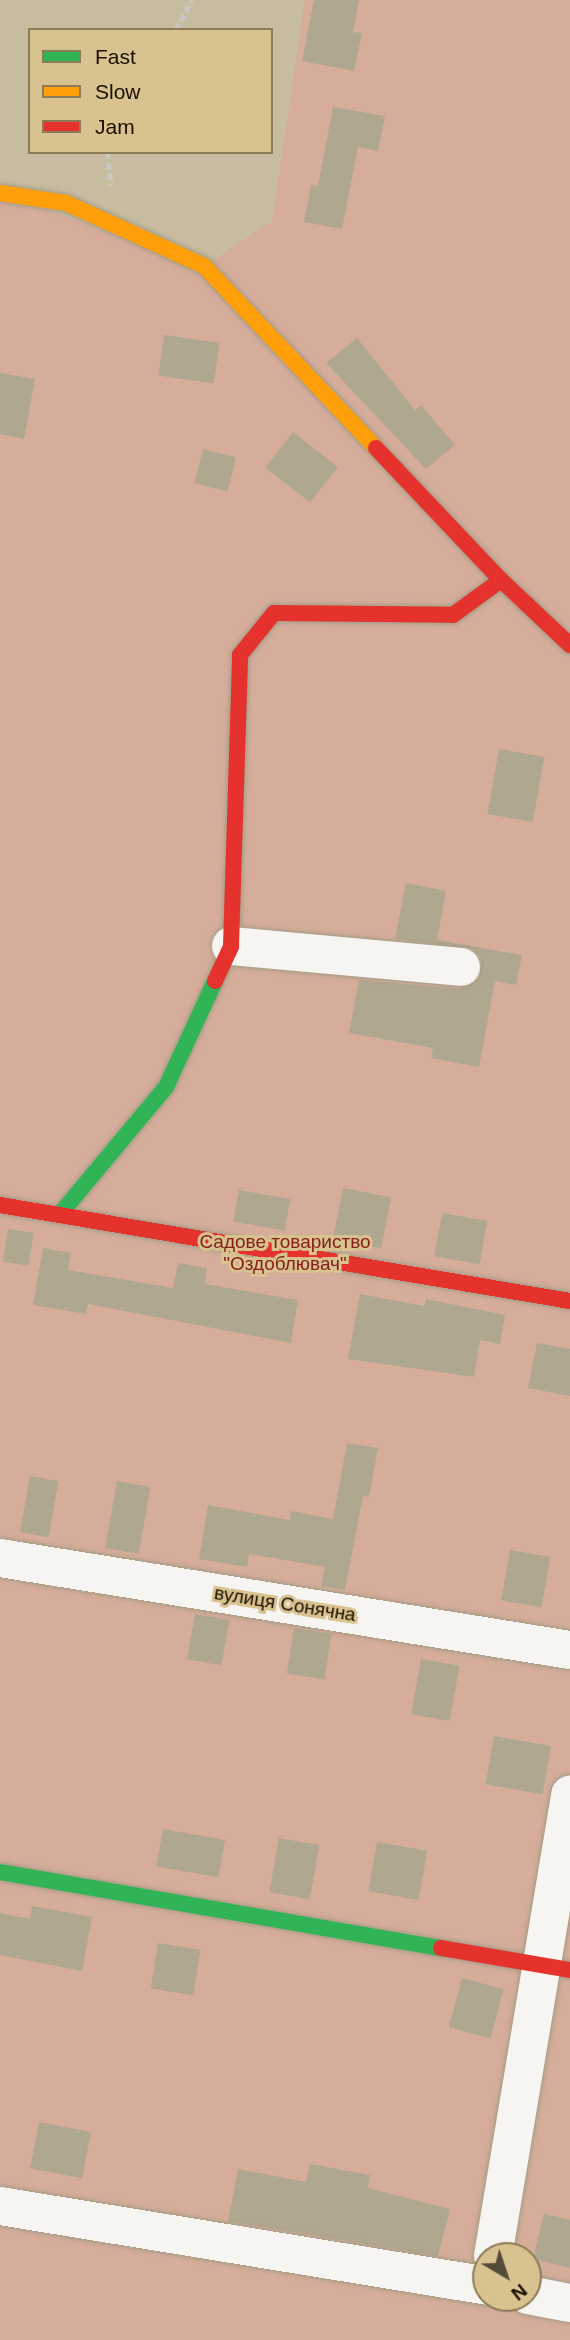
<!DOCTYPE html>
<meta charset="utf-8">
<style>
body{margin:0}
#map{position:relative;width:570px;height:2340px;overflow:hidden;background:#c7bca0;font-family:Helvetica,sans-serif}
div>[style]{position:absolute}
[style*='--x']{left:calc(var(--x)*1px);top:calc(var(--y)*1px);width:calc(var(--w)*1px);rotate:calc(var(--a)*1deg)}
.green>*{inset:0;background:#d6ad9b}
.building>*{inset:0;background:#b0a790;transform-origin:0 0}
.path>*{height:4.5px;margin-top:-2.25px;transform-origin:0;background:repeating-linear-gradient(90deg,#cac7bf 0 7px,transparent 0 10.5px)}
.roads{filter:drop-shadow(0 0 2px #a49c85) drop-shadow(0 0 2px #a49c85)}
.street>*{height:38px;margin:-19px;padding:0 19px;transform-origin:19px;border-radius:19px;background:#f7f5f1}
.fast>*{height:16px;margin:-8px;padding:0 8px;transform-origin:8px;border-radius:8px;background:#30b455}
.slow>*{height:16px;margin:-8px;padding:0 8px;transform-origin:8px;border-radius:8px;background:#ff9f0a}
.jam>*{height:16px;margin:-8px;padding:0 8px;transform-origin:8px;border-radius:8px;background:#e5322d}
span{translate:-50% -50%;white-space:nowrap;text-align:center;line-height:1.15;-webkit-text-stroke:6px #d8c28f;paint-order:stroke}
.park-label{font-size:19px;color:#871e1a}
.street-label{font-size:19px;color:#181000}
.legend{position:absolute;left:28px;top:28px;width:245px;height:126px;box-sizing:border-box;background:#d8c28f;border:2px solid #8b7b56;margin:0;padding:9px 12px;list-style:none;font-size:21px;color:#181000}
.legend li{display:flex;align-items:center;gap:14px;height:35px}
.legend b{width:35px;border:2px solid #8b7b56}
.north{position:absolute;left:472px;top:2242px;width:70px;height:70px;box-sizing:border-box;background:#d8c28f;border:2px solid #8b7b56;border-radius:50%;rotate:141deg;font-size:19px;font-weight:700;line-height:28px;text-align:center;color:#181000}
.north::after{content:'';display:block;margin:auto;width:24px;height:32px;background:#554c38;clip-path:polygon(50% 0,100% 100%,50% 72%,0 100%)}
</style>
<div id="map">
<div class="green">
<div style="clip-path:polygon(evenodd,305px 0,570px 0,570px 2340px,0 2340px,0 193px,204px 266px,272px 221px,305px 0,486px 2256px,528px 2256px,528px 2298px,486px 2298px,486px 2256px)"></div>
</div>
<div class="building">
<div style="clip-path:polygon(314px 0,359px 0,353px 32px,362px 33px,354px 71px,302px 61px)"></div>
<div style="clip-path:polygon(333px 107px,385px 116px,378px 151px,358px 147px,342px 229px,304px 222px,311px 185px,318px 186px)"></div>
<div style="left:164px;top:335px;width:56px;height:41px;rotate:8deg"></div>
<div style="clip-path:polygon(357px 338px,415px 410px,421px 405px,455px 445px,426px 469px,326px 363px)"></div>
<div style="clip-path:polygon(0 373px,35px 379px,24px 439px,0 434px)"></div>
<div style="left:293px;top:432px;width:57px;height:45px;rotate:38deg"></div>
<div style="left:203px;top:449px;width:34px;height:35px;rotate:14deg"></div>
<div style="left:499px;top:749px;width:46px;height:66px;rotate:10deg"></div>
<div style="clip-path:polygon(406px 883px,446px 891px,437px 940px,522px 955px,516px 985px,495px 981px,479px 1067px,431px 1058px,433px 1048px,349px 1033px,359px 980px,459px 989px,479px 979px,481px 958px,473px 949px,395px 939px)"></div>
<div style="left:343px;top:1188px;width:49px;height:52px;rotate:11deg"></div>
<div style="left:239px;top:1190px;width:52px;height:32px;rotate:10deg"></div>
<div style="left:442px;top:1213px;width:46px;height:44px;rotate:10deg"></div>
<div style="left:8px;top:1229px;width:26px;height:33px;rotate:9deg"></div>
<div style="clip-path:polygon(43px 1248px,71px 1253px,68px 1270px,173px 1288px,178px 1263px,207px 1268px,205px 1284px,298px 1300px,291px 1343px,88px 1304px,86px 1314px,33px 1305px)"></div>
<div style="clip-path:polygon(360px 1294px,424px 1306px,426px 1299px,505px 1315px,500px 1344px,480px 1340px,474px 1377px,348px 1359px)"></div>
<div style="clip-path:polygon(537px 1343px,570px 1349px,570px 1396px,528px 1388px)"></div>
<div style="clip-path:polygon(347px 1443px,378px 1448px,369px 1497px,363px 1496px,345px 1590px,321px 1586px,325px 1567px,249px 1554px,247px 1567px,199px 1559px,208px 1505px,290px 1520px,291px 1511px,333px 1519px)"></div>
<div style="left:30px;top:1476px;width:29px;height:57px;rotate:10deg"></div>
<div style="left:117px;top:1481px;width:34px;height:68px;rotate:10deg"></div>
<div style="left:510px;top:1550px;width:41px;height:51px;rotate:10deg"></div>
<div style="left:195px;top:1614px;width:35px;height:46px;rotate:10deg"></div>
<div style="left:294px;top:1628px;width:38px;height:46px;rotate:9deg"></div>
<div style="left:421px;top:1659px;width:39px;height:56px;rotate:10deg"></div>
<div style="left:494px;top:1736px;width:58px;height:49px;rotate:10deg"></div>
<div style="left:163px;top:1829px;width:63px;height:38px;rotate:10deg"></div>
<div style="left:279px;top:1838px;width:41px;height:55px;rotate:10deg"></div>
<div style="left:377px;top:1842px;width:51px;height:50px;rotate:10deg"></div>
<div style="clip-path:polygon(32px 1906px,92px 1917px,82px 1971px,0 1955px,0 1913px,30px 1919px)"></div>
<div style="left:158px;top:1943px;width:43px;height:46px;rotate:9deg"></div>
<div style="left:462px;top:1978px;width:43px;height:51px;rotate:15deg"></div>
<div style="left:39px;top:2122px;width:53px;height:47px;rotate:11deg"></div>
<div style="clip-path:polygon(310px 2164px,370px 2175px,368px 2188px,450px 2209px,438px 2256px,228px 2221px,238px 2169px,306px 2182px)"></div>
<div style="clip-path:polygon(544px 2214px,570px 2220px,570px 2268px,533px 2259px)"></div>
</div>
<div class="path">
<div style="--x:175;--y:30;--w:34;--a:-60"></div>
<div style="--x:108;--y:152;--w:34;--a:85"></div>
</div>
<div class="roads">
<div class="street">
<div style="--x:231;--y:946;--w:231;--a:5.2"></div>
<div style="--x:0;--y:1558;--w:577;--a:9.17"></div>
<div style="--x:0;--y:2206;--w:493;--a:9.3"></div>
<div style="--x:493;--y:2256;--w:468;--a:-80.5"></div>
<div style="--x:528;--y:2295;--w:43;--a:10.8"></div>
</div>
<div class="fast">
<div style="--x:61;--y:1213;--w:164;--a:-50.2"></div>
<div style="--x:166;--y:1087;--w:117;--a:-65.2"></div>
<div style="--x:0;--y:1872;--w:448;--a:9.8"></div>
</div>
<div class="slow">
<div style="--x:0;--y:193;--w:67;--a:8.6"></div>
<div style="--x:66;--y:203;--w:152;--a:24.5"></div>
<div style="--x:204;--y:266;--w:250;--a:46.6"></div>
</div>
<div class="jam">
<div style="--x:376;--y:448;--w:182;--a:46.6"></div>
<div style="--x:501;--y:580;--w:95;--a:43.3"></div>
<div style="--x:215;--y:981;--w:38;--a:-65"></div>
<div style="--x:231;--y:946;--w:291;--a:-88.2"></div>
<div style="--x:240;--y:655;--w:54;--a:-51"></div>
<div style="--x:274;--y:613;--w:179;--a:0.6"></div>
<div style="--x:453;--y:615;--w:59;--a:-36.1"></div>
<div style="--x:0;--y:1205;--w:578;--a:9.56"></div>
<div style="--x:441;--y:1948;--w:131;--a:9.7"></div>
</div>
</div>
<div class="park-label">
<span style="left:285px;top:1253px">Садове товариство<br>"Оздоблювач"</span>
</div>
<div class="street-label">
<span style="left:285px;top:1604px;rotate:9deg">вулиця Сонячна</span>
</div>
<ul class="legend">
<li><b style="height:9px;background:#30b455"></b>Fast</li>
<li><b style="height:9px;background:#ff9f0a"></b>Slow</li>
<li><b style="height:9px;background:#e5322d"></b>Jam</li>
</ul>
<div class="north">N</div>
</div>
